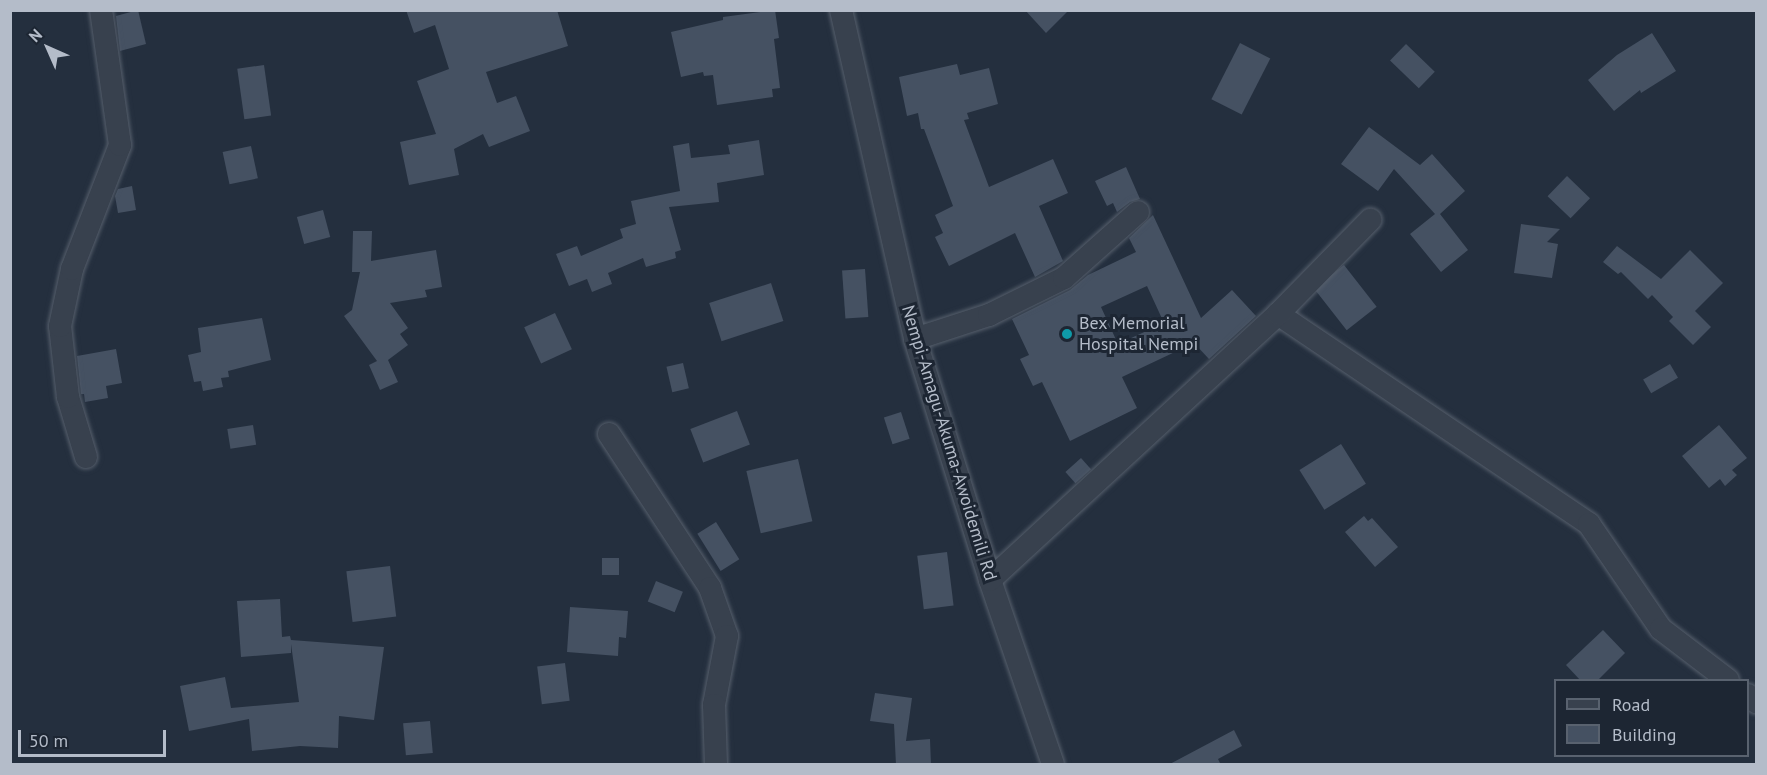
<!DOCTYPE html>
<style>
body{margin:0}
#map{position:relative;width:1767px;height:775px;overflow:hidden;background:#242f3e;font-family:"PT Sans",sans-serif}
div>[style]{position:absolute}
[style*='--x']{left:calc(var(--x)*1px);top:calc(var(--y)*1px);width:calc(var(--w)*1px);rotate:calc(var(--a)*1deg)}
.building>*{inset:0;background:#455162;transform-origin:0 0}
.roads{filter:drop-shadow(0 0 2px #565f6c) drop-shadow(0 0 2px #565f6c)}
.minor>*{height:22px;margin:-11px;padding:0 11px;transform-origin:11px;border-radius:11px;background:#38414e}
.dots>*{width:16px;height:16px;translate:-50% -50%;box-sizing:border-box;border:3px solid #1d2633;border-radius:50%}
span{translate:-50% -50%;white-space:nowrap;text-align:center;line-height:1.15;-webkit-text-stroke:6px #1d2633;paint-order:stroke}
.poi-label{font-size:18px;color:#b4bcc9}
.left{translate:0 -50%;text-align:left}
.street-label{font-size:18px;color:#b4bcc9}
.frame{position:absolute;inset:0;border:12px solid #b4bcc9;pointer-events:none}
.legend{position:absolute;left:1554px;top:679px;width:195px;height:78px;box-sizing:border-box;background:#1d2633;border:2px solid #59626f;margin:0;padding:8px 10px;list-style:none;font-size:18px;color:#b4bcc9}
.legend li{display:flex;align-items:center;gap:12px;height:30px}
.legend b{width:30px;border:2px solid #59626f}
.north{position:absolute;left:18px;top:18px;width:60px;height:60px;-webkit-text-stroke:4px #1d2633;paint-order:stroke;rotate:315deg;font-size:16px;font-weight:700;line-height:24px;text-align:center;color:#b4bcc9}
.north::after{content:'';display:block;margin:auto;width:21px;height:27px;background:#b4bcc9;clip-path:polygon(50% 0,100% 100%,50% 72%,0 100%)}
.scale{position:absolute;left:18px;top:730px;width:148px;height:27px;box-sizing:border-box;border:3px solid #b4bcc9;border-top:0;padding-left:8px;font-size:18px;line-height:21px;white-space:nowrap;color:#b4bcc9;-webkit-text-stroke:4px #1d2633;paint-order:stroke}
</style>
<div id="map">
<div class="building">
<div style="clip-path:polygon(138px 10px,146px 44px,120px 51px,116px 16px)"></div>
<div style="clip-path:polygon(406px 10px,557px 10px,568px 46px,486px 72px,497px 103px,516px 96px,530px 131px,489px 147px,483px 134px,454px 149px,459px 175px,409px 185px,400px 142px,436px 134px,417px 81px,449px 69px,435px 25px,414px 33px)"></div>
<div style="clip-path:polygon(775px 10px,779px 38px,774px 39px,780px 88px,772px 89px,773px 97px,717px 105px,713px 75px,704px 76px,703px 72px,681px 77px,671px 32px,723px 20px,723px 17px)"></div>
<div style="clip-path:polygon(1025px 10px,1069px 10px,1046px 33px)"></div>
<div style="clip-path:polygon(1652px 33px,1676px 71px,1641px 93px,1640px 90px,1614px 111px,1588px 80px,1617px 55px)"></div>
<div style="left:1240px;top:43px;width:34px;height:63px;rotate:27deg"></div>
<div style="left:1406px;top:44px;width:40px;height:23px;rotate:44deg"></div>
<div style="clip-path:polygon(957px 64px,960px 75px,989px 68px,998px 104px,967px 113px,969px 119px,964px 120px,989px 187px,1053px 159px,1068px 193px,1039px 206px,1063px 261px,1035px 277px,1015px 233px,949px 266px,935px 237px,943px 233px,935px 215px,953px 206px,924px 129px,921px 129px,918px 113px,907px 116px,899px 77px)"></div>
<div style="left:264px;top:65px;width:51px;height:27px;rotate:82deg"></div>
<div style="clip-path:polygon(1369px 127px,1420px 165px,1432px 154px,1465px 191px,1440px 214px,1468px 250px,1441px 272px,1410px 234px,1435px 214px,1394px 169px,1378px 191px,1341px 164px)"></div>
<div style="clip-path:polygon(759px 140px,764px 175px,717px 183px,719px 202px,669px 207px,681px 250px,675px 252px,676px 258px,646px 267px,643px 258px,608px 273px,612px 284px,592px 292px,587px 279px,569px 286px,556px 254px,577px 246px,581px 256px,623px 238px,620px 229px,636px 224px,631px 201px,680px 191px,673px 146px,689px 143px,691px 158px,730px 154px,728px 145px)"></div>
<div style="left:251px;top:146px;width:33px;height:29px;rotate:78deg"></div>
<div style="clip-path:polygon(1126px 167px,1140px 199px,1130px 202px,1117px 212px,1113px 203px,1107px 206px,1095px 181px)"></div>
<div style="left:1567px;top:176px;width:32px;height:28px;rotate:44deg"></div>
<div style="clip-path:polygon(132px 186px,136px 210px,118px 213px,115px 196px,118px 189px)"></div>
<div style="left:323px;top:210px;width:28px;height:27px;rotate:75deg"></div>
<div style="clip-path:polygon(evenodd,1153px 215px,1201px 318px,1232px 290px,1256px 316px,1209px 359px,1194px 343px,1122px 377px,1137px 408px,1070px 441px,1042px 382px,1033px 386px,1020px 359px,1029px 355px,1012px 319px,1070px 290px,1088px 275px,1136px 252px,1129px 238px,1153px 215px,1147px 286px,1164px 323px,1118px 344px,1101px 307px,1147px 286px)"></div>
<div style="clip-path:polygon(1521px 224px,1560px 229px,1547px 242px,1558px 244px,1552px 278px,1514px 273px)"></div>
<div style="clip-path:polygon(353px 231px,372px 231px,371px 261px,436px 250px,442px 287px,425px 290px,427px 297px,390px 303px,408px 328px,400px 334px,408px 345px,388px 360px,398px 382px,380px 390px,369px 365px,377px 361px,344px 316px,352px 310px,360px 272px,352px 272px)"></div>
<div style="clip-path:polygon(1617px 246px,1661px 279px,1690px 250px,1723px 283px,1695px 311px,1711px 327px,1693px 345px,1669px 321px,1673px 317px,1652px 295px,1648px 299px,1621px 272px,1618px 274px,1603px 262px)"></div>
<div style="left:1344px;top:265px;width:53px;height:38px;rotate:52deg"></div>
<div style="left:865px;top:269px;width:48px;height:23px;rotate:86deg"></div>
<div style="left:771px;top:283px;width:40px;height:65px;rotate:72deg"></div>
<div style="left:555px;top:313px;width:40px;height:34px;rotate:65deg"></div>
<div style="clip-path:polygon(262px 318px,271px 360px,228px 371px,229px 377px,221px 378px,223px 387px,203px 391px,201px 381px,194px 382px,188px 355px,201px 352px,198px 328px)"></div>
<div style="clip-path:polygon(116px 349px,122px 383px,106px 386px,108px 398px,85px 402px,84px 394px,81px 394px,77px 356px)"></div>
<div style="left:683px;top:363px;width:26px;height:17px;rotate:77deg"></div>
<div style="left:1670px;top:364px;width:16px;height:31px;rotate:60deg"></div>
<div style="left:737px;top:411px;width:36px;height:50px;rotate:69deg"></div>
<div style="left:901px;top:412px;width:28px;height:18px;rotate:72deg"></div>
<div style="left:253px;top:425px;width:20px;height:26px;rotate:81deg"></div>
<div style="clip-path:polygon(1719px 425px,1747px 458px,1732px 470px,1737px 475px,1725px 486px,1720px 479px,1709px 488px,1682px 456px)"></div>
<div style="left:1341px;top:444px;width:47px;height:49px;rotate:58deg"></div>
<div style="left:1081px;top:458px;width:15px;height:21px;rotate:48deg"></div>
<div style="left:798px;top:459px;width:64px;height:53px;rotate:77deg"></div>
<div style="clip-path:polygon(1364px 516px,1368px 521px,1372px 518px,1398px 547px,1375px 567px,1345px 532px)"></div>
<div style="left:716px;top:522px;width:44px;height:22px;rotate:58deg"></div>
<div style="left:947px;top:552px;width:54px;height:30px;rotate:83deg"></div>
<div style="left:602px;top:558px;width:17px;height:17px"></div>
<div style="left:390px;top:566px;width:51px;height:44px;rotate:83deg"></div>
<div style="left:656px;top:581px;width:29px;height:22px;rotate:22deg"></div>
<div style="clip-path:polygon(280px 599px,282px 637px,290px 636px,291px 640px,384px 647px,374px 720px,339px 716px,338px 748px,300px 746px,252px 751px,249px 719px,189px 731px,180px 686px,225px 677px,231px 708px,299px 702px,291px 644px,291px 653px,241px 657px,237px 601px)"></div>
<div style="clip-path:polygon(570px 607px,628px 611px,626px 638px,619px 637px,618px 656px,567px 652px)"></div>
<div style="clip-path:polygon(1603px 630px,1625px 653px,1597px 681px,1581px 681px,1566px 665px)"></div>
<div style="left:565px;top:663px;width:38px;height:28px;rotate:83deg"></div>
<div style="clip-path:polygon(875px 693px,912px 698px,906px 741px,930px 739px,931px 765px,896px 765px,894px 724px,870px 721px)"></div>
<div style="left:430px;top:721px;width:32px;height:27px;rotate:85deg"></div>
<div style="clip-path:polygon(1234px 730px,1242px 746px,1218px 759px,1221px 765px,1168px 765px)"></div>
</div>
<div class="roads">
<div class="minor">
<div style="--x:841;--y:10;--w:337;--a:77.3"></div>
<div style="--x:915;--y:339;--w:252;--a:72.7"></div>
<div style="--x:990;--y:580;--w:194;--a:71.1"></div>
<div style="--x:1278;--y:314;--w:375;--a:34"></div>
<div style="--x:1589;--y:524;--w:127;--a:55.6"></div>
<div style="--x:1661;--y:629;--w:84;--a:37.3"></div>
<div style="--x:915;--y:339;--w:78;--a:-18"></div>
<div style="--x:989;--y:315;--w:84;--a:-26.3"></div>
<div style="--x:1064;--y:278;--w:99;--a:-41.7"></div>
<div style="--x:609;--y:434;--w:184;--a:56.7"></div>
<div style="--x:710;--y:588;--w:51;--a:70.5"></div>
<div style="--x:727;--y:636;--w:70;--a:100.7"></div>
<div style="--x:714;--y:705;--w:59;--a:88.1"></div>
<div style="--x:86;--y:457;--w:63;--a:-106.7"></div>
<div style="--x:68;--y:397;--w:71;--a:-96.4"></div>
<div style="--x:60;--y:326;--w:58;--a:-78.1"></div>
<div style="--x:72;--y:269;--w:133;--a:-68.8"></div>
<div style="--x:120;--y:145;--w:136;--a:-98"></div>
<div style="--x:990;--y:580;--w:392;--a:-42.7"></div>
<div style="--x:1278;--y:314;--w:132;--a:-45.6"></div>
<div style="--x:1748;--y:695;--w:11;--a:41"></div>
</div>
</div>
<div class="dots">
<div style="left:1067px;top:334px;background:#0f9aa8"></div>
</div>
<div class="poi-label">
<span class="left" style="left:1079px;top:334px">Bex Memorial<br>Hospital Nempi</span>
</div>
<div class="street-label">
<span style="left:949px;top:443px;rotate:73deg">Nempi-Amagu-Akuma-Awoidemili Rd</span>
</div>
<div class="frame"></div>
<ul class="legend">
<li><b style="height:8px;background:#38414e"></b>Road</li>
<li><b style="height:16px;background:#455162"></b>Building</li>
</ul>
<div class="north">N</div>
<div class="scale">50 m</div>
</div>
